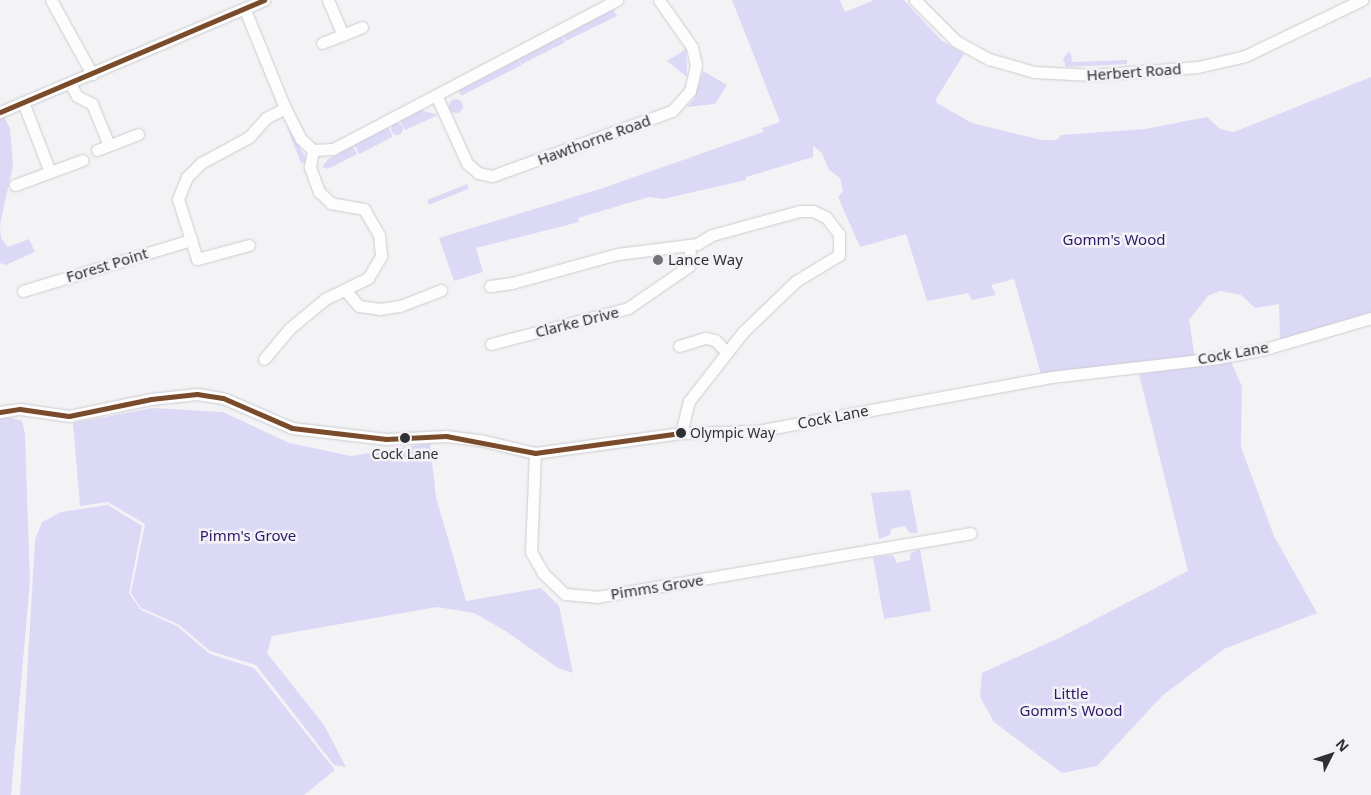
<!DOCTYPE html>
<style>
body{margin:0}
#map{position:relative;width:1371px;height:795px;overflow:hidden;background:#f3f3f6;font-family:"Noto Sans",sans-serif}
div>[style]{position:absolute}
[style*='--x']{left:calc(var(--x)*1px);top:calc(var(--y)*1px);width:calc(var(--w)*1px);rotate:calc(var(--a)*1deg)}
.green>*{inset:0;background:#dcd9f7;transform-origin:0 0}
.round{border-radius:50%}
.roads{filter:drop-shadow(0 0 1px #ccccce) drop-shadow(0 0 1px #ccccce)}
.minor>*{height:11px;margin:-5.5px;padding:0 5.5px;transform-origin:5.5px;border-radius:5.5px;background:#fdfdfe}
.bus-1>*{height:5px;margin:-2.5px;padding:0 2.5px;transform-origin:2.5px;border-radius:2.5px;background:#7a4b2a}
.dots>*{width:14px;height:14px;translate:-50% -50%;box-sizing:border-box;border:2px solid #f2f2f7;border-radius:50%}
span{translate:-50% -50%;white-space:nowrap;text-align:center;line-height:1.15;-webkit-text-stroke:5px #f2f2f7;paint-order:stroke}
.bus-label{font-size:14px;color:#303032}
.left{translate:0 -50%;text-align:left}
.street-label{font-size:15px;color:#303032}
.park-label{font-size:15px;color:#2f1868}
.poi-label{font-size:15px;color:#303032}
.north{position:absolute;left:1306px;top:730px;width:50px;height:50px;-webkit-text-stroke:4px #f2f2f7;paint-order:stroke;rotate:49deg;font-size:14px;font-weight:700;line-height:20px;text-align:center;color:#303032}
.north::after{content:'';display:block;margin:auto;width:18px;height:22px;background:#303032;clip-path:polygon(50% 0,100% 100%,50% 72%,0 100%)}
</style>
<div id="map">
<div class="green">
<div style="clip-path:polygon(732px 0,840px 0,845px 12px,874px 0,904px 0,941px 40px,964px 54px,936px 99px,937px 103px,972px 123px,1042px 140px,1057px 140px,1061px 135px,1145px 129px,1207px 117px,1220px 129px,1234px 132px,1371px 77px,1371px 312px,1280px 340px,1279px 304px,1255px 308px,1241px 295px,1220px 291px,1208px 296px,1189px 320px,1195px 359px,1041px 374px,1014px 279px,991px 285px,996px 295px,972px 300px,968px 293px,927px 301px,906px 234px,860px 247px,838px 197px,843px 191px,840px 178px,829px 170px,822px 153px,813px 146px,813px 157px,746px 177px,746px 180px,663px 199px,649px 197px,578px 218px,579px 222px,476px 248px,483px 272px,454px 281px,439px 238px,600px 189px,763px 132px,762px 128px,780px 122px)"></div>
<div style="clip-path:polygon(613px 9px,617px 16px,566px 41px,563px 36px)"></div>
<div style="left:562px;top:36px;width:7px;height:49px;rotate:63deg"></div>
<div style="clip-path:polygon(686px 49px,687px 64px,687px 77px,667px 61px)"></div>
<div style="clip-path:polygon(1068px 52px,1071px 53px,1072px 62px,1127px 60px,1127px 64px,1066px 67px,1063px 59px)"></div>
<div style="left:518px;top:59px;width:7px;height:67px;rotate:63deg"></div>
<div style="clip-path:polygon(703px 71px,727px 85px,715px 104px,687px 107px,694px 99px)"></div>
<div class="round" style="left:449px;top:99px;width:14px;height:14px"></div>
<div style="clip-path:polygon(421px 110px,438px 115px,405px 130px,400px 121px)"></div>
<div style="clip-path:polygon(4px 117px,10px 128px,13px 166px,0 224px,1px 238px,8px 247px,29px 239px,35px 252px,6px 265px,0 263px,0 119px)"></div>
<div class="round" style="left:391px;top:123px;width:12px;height:12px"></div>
<div style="clip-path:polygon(286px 125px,305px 156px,305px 162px,301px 163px)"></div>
<div style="left:388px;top:127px;width:11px;height:38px;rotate:63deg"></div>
<div style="clip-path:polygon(353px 146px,357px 154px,328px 169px,322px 167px,328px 159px)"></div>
<div style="left:467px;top:184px;width:5px;height:43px;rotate:68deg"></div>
<div style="clip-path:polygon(1231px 362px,1242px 386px,1241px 447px,1274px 536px,1317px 613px,1224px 649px,1162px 696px,1097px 766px,1062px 773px,994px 722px,980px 697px,982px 673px,1061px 637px,1188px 571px,1139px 374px)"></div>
<div style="clip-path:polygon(153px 408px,223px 412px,289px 443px,351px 456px,430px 443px,436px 497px,466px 601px,541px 588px,559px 606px,573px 673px,558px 668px,504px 630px,474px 613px,437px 607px,272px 636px,267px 653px,324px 725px,346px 767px,334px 765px,256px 665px,210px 651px,178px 624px,141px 608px,131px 593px,145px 524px,108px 502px,80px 506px,73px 423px)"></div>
<div style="clip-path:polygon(5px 416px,22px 421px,25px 434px,30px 582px,11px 795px,0 795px,0 418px)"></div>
<div style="clip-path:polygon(910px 490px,918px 533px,910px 533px,905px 526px,891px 529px,890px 535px,879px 539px,871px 493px)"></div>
<div style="clip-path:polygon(108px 505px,142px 526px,129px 593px,141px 610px,177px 626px,210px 654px,254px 668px,335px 770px,304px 795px,20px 795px,35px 540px,42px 522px,61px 512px)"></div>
<div style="clip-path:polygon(920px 549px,931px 611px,884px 619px,873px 557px,893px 555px,897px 563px,910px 560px,911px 553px)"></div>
</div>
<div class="roads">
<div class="minor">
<div style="--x:51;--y:0;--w:85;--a:61"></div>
<div style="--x:328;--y:0;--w:38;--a:67"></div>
<div style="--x:915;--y:0;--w:58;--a:45"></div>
<div style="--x:956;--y:41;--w:38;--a:29"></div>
<div style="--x:989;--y:59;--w:47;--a:16.1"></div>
<div style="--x:1034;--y:72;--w:58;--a:3"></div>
<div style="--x:1092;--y:75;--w:106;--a:-4.3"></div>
<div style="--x:1198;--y:67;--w:48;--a:-13.2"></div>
<div style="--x:1245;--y:56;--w:130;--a:-25.6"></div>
<div style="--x:245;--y:10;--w:106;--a:67.8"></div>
<div style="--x:285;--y:108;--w:34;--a:63"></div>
<div style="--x:300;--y:138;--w:18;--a:43"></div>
<div style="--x:313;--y:150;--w:20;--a:-3"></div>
<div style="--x:333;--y:149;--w:321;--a:-27.7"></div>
<div style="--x:322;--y:43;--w:43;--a:-21.8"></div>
<div style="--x:70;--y:83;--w:15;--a:62"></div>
<div style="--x:77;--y:96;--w:17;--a:28"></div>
<div style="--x:92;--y:104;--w:44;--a:67.5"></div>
<div style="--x:436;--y:95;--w:75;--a:65.5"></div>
<div style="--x:467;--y:163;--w:15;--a:42"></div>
<div style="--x:478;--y:173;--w:14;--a:12"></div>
<div style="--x:492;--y:176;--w:191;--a:-19.9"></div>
<div style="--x:672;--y:111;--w:27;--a:-48"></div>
<div style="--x:690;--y:91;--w:27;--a:-77"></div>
<div style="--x:696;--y:65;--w:18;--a:-103"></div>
<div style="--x:692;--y:47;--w:57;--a:-125.1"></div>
<div style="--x:23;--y:102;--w:75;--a:68.9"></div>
<div style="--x:0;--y:112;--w:287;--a:-23"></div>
<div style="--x:97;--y:150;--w:44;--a:-21.3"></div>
<div style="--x:15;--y:185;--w:72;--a:-20.2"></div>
<div style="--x:249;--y:245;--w:54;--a:164.9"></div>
<div style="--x:197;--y:259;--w:63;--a:-107.6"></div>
<div style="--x:178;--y:199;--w:24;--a:-68"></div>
<div style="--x:187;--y:177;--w:20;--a:-45"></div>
<div style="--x:201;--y:163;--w:55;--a:-28.4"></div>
<div style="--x:249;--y:137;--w:25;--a:-48"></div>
<div style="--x:266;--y:118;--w:21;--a:-28"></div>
<div style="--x:490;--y:286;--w:22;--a:-8"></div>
<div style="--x:512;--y:283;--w:109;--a:-15.4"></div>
<div style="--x:617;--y:254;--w:81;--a:-7.1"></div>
<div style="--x:697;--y:244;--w:17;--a:-31"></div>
<div style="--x:712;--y:235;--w:91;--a:-15.3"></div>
<div style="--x:800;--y:211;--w:13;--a:0"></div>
<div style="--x:813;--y:211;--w:14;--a:25"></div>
<div style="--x:826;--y:217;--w:21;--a:53"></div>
<div style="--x:839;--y:234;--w:21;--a:90"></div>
<div style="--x:839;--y:255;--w:50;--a:148.8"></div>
<div style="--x:796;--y:281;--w:74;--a:136.1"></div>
<div style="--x:743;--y:332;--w:88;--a:128"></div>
<div style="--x:689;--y:401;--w:33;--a:104"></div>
<div style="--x:345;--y:290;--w:21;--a:49"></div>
<div style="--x:359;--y:306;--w:21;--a:8"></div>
<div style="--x:380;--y:309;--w:20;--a:-9"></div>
<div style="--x:400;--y:306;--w:44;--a:-21.3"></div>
<div style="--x:23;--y:291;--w:176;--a:-16.9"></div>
<div style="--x:491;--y:344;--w:142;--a:-14.7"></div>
<div style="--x:628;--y:308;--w:74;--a:-34.5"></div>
<div style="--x:689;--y:266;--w:20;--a:-87"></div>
<div style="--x:679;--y:346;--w:28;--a:-17"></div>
<div style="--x:706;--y:338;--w:9;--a:13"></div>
<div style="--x:715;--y:340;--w:16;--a:47"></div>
<div style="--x:264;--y:359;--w:39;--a:-50"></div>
<div style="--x:289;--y:329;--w:47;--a:-39.8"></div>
<div style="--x:325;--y:299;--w:48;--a:-26"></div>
<div style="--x:368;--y:278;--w:26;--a:-59"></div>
<div style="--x:381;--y:256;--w:21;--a:-95"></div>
<div style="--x:379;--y:235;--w:30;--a:-120"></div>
<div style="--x:364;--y:209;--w:34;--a:-170"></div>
<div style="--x:331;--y:203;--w:16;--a:-137"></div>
<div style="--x:319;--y:192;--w:27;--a:-110"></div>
<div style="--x:310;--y:167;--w:17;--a:-80"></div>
<div style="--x:0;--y:412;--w:20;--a:-9"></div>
<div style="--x:20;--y:409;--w:49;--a:8.1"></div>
<div style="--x:69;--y:416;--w:84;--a:-11.7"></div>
<div style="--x:151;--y:399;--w:46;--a:-6.2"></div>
<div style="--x:197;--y:394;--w:26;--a:9"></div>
<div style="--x:223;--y:398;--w:75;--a:23.5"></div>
<div style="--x:292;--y:428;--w:95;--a:6.7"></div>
<div style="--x:386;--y:439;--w:60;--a:-2.9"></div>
<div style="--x:446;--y:436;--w:34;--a:7"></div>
<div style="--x:480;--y:440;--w:57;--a:13.3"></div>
<div style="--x:535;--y:453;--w:147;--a:-7.8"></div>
<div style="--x:681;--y:433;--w:76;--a:-1.5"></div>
<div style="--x:757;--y:431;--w:299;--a:-10.4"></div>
<div style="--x:1051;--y:377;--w:168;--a:-6.5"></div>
<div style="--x:1218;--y:358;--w:48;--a:-10.8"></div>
<div style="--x:1265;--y:349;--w:110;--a:-16.3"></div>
<div style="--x:535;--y:453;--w:99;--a:92.3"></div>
<div style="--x:531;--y:552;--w:24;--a:60"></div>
<div style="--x:543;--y:573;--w:30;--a:44"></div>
<div style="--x:565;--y:594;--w:32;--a:5"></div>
<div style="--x:597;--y:597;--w:379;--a:-9.7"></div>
</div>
</div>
<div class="bus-1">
<div style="--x:0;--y:112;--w:287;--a:-23"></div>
<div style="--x:0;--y:412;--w:20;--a:-9"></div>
<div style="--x:20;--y:409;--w:49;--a:8.1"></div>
<div style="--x:69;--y:416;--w:84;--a:-11.7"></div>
<div style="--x:151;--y:399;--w:46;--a:-6.2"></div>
<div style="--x:197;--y:394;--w:26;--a:9"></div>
<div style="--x:223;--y:398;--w:75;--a:23.5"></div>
<div style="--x:292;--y:428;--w:95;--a:6.7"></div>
<div style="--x:386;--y:439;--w:60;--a:-2.9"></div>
<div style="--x:446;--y:436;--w:91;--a:10.8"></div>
<div style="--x:535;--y:453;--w:147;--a:-7.8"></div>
</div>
<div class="dots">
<div style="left:658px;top:260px;background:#747477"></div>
<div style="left:681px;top:433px;background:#303032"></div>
<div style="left:405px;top:438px;background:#303032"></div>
</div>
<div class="bus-label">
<span class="left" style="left:690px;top:433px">Olympic Way</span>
<span style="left:405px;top:454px">Cock Lane</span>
</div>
<div class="street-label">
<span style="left:1134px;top:72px;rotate:-4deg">Herbert Road</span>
<span style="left:594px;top:140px;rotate:-20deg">Hawthorne Road</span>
<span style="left:107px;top:265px;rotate:-17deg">Forest Point</span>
<span style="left:577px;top:322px;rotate:-14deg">Clarke Drive</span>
<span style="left:1233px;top:353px;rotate:-10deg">Cock Lane</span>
<span style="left:833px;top:417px;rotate:-11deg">Cock Lane</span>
<span style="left:657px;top:587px;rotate:-9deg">Pimms Grove</span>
</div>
<div class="park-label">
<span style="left:1114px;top:240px">Gomm's Wood</span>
<span style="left:248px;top:536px">Pimm's Grove</span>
<span style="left:1071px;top:702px">Little<br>Gomm's Wood</span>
</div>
<div class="poi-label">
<span class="left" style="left:668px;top:260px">Lance Way</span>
</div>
<div class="north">N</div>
</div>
